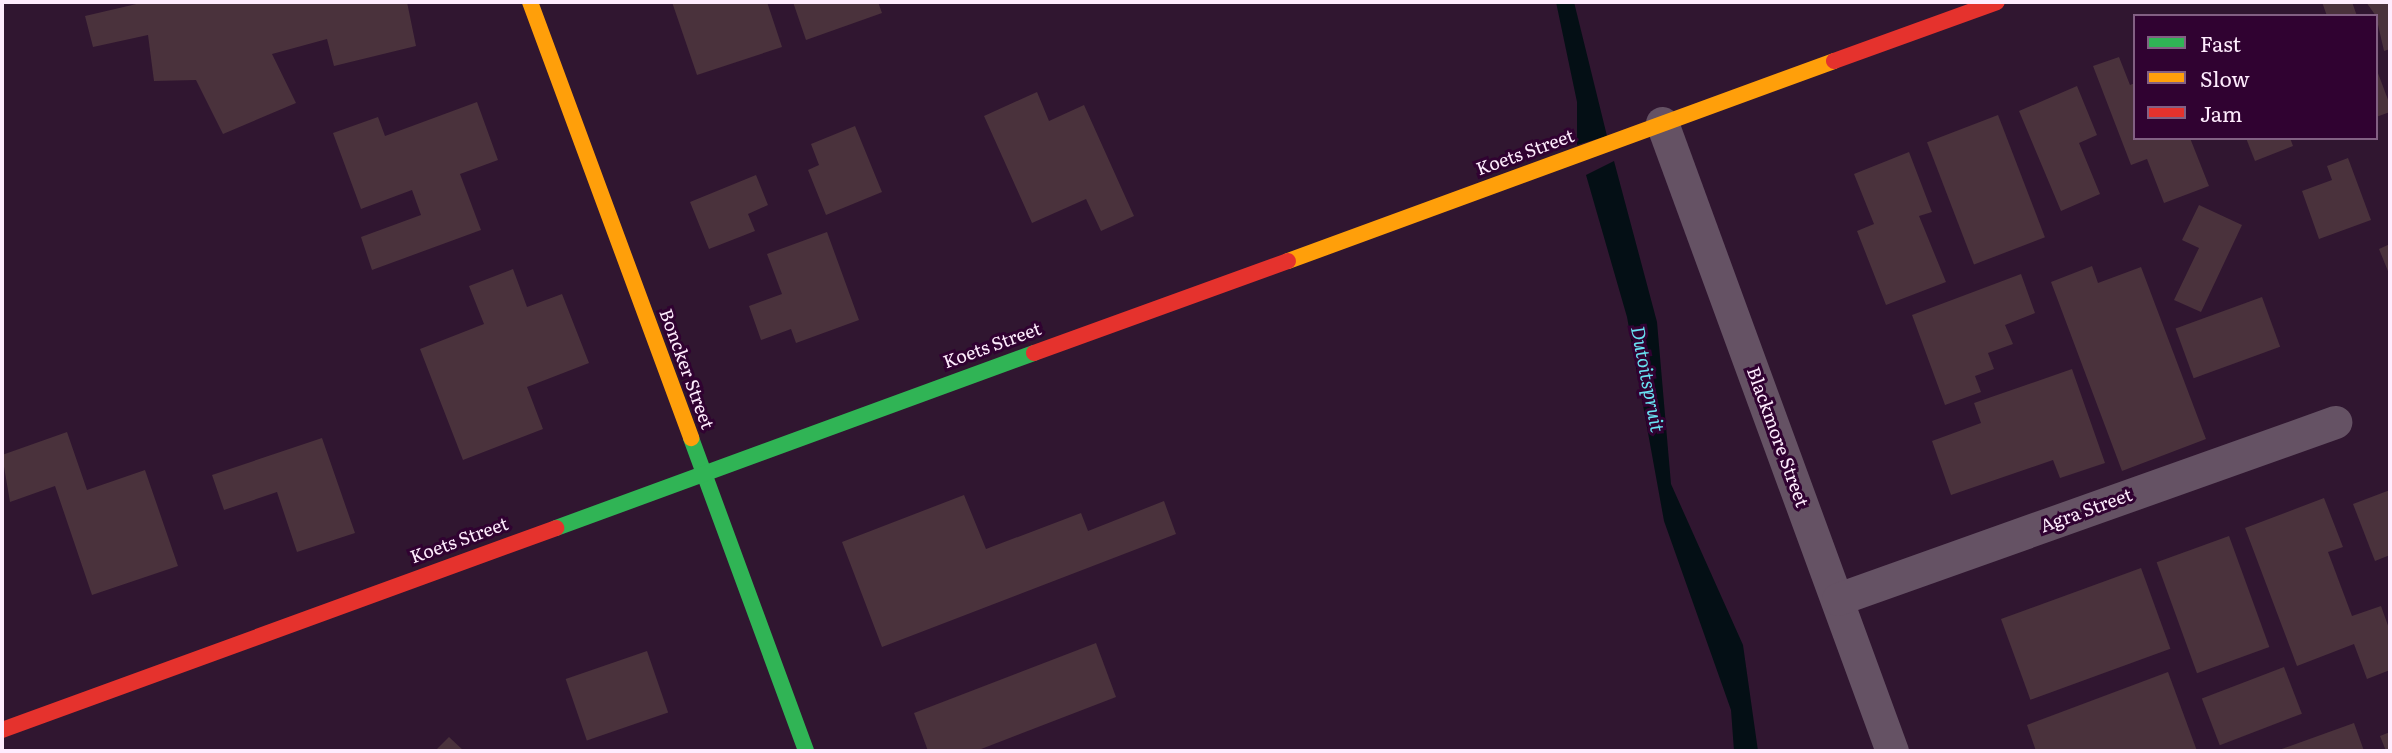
<!DOCTYPE html>
<style>
body{margin:0}
#map{position:relative;width:2392px;height:753px;overflow:hidden;background:#301630;font-family:Literata,serif}
div>[style]{position:absolute}
[style*='--x']{left:calc(var(--x)*1px);top:calc(var(--y)*1px);width:calc(var(--w)*1px);rotate:calc(var(--a)*1deg)}
.water>*{inset:0;background:#040f15}
.building>*{inset:0;background:#4a323c;transform-origin:0 0}
.street>*{height:33px;margin:-16.5px;padding:0 16.5px;transform-origin:16.5px;border-radius:16.5px;background:#655264}
.fast>*{height:16px;margin:-8px;padding:0 8px;transform-origin:8px;border-radius:8px;background:#30b455}
.slow>*{height:16px;margin:-8px;padding:0 8px;transform-origin:8px;border-radius:8px;background:#ff9f0a}
.jam>*{height:16px;margin:-8px;padding:0 8px;transform-origin:8px;border-radius:8px;background:#e5322d}
span{translate:-50% -50%;white-space:nowrap;text-align:center;line-height:1.15;-webkit-text-stroke:6px #300231;paint-order:stroke}
.street-label{font-size:18px;color:#feecfd}
.water-label{font-size:19px;color:#69e2f2;font-style:italic}
.frame{position:absolute;inset:0;border:4px solid #feecfd;pointer-events:none}
.legend{position:absolute;left:2133px;top:14px;width:245px;height:126px;box-sizing:border-box;background:#300231;border:2px solid #826083;margin:0;padding:9px 12px;list-style:none;font-size:21px;color:#feecfd}
.legend li{display:flex;align-items:center;gap:14px;height:35px}
.legend b{width:35px;border:2px solid #826083}
</style>
<div id="map">
<div class="water">
<div style="clip-path:polygon(1556px 2px,1574px 2px,1607px 136px,1577px 145px,1577px 102px)"></div>
<div style="clip-path:polygon(1614px 161px,1657px 322px,1671px 484px,1743px 645px,1758px 751px,1734px 751px,1731px 710px,1664px 521px,1627px 317px,1586px 175px)"></div>
</div>
<div class="building">
<div style="clip-path:polygon(145px 2px,407px 2px,416px 46px,334px 66px,327px 39px,272px 54px,296px 103px,223px 134px,196px 80px,154px 81px,148px 35px,93px 47px,85px 16px)"></div>
<div style="clip-path:polygon(672px 2px,767px 2px,782px 47px,697px 75px)"></div>
<div style="clip-path:polygon(793px 2px,878px 2px,882px 13px,806px 40px)"></div>
<div style="clip-path:polygon(2322px 2px,2352px 2px,2357px 16px,2327px 16px)"></div>
<div style="clip-path:polygon(2366px 2px,2390px 2px,2390px 49px,2384px 51px,2376px 16px)"></div>
<div style="clip-path:polygon(2119px 57px,2130px 85px,2135px 83px,2135px 138px,2190px 138px,2209px 186px,2164px 203px,2147px 159px,2131px 165px,2093px 66px)"></div>
<div style="clip-path:polygon(2376px 68px,2390px 105px,2390px 112px,2376px 117px)"></div>
<div style="clip-path:polygon(2077px 86px,2097px 135px,2079px 143px,2100px 194px,2061px 211px,2019px 111px)"></div>
<div style="clip-path:polygon(1037px 92px,1049px 121px,1084px 105px,1134px 216px,1101px 231px,1086px 199px,1032px 223px,984px 116px)"></div>
<div style="clip-path:polygon(477px 102px,498px 160px,460px 174px,481px 230px,372px 270px,361px 237px,421px 215px,412px 190px,361px 209px,333px 133px,378px 117px,385px 136px)"></div>
<div style="left:1998px;top:115px;width:131px;height:76px;rotate:69deg"></div>
<div style="clip-path:polygon(855px 126px,882px 192px,826px 215px,808px 170px,819px 165px,811px 144px)"></div>
<div style="clip-path:polygon(2246px 138px,2290px 138px,2293px 146px,2255px 161px)"></div>
<div style="clip-path:polygon(1909px 152px,1932px 212px,1919px 216px,1946px 282px,1886px 305px,1857px 231px,1874px 224px,1854px 174px)"></div>
<div style="clip-path:polygon(2348px 158px,2371px 220px,2319px 239px,2302px 191px,2332px 180px,2327px 166px)"></div>
<div style="clip-path:polygon(756px 175px,768px 205px,748px 214px,755px 231px,709px 249px,690px 202px)"></div>
<div style="clip-path:polygon(2199px 205px,2242px 225px,2201px 312px,2174px 300px,2199px 248px,2182px 240px)"></div>
<div style="clip-path:polygon(827px 232px,859px 320px,796px 343px,791px 329px,761px 340px,749px 306px,782px 294px,767px 254px)"></div>
<div style="clip-path:polygon(2390px 244px,2390px 276px,2379px 249px)"></div>
<div style="clip-path:polygon(2092px 266px,2098px 283px,2141px 267px,2206px 439px,2122px 471px,2051px 282px)"></div>
<div style="clip-path:polygon(513px 269px,527px 307px,562px 294px,589px 363px,527px 387px,543px 429px,463px 460px,420px 349px,484px 324px,469px 286px)"></div>
<div style="clip-path:polygon(2021px 274px,2035px 313px,2005px 325px,2013px 344px,1988px 353px,1994px 369px,1975px 376px,1981px 392px,1945px 405px,1912px 315px)"></div>
<div style="left:2262px;top:297px;width:53px;height:92px;rotate:70deg"></div>
<div style="clip-path:polygon(2072px 369px,2105px 463px,2060px 478px,2053px 460px,1951px 495px,1932px 441px,1981px 423px,1974px 403px)"></div>
<div style="clip-path:polygon(67px 432px,87px 490px,145px 470px,178px 566px,92px 595px,55px 486px,10px 502px,2px 455px)"></div>
<div style="clip-path:polygon(322px 438px,355px 533px,297px 552px,277px 492px,224px 510px,212px 475px)"></div>
<div style="clip-path:polygon(2390px 490px,2390px 555px,2375px 561px,2353px 504px)"></div>
<div style="clip-path:polygon(964px 495px,986px 549px,1081px 513px,1088px 531px,1164px 501px,1176px 534px,882px 647px,842px 542px)"></div>
<div style="clip-path:polygon(2324px 498px,2343px 547px,2328px 552px,2352px 616px,2381px 606px,2390px 631px,2390px 670px,2367px 679px,2354px 644px,2297px 666px,2245px 528px)"></div>
<div style="left:2229px;top:536px;width:118px;height:77px;rotate:70deg"></div>
<div style="left:2141px;top:568px;width:86px;height:149px;rotate:70deg"></div>
<div style="clip-path:polygon(1096px 643px,1116px 697px,976px 751px,928px 751px,914px 713px)"></div>
<div style="left:647px;top:651px;width:65px;height:86px;rotate:71deg"></div>
<div style="left:2284px;top:667px;width:50px;height:88px;rotate:69deg"></div>
<div style="clip-path:polygon(2168px 672px,2197px 751px,2036px 751px,2027px 725px)"></div>
<div style="clip-path:polygon(2354px 723px,2364px 751px,2276px 751px)"></div>
<div style="clip-path:polygon(2390px 732px,2390px 751px,2386px 751px,2380px 736px)"></div>
<div style="clip-path:polygon(449px 737px,464px 751px,435px 751px)"></div>
</div>
<div class="street">
<div style="--x:1662;--y:123;--w:669;--a:69.89"></div>
<div style="--x:1838;--y:599;--w:528;--a:-19.6"></div>
</div>
<div class="fast">
<div style="--x:691;--y:438;--w:333;--a:69.8"></div>
<div style="--x:556;--y:528;--w:509;--a:-20.11"></div>
</div>
<div class="slow">
<div style="--x:530;--y:2;--w:465;--a:69.7"></div>
<div style="--x:1288;--y:261;--w:581;--a:-20.12"></div>
</div>
<div class="jam">
<div style="--x:1834;--y:61;--w:173;--a:-19.9"></div>
<div style="--x:1034;--y:353;--w:270;--a:-19.9"></div>
<div style="--x:2;--y:730;--w:590;--a:-20.03"></div>
</div>
<div class="street-label">
<span style="left:1525px;top:152px;rotate:-20deg">Koets Street</span>
<span style="left:992px;top:345px;rotate:-20deg">Koets Street</span>
<span style="left:687px;top:369px;rotate:70deg">Boncker Street</span>
<span style="left:1778px;top:437px;rotate:70deg">Blackmore Street</span>
<span style="left:2086px;top:510px;rotate:-20deg">Agra Street</span>
<span style="left:459px;top:540px;rotate:-20deg">Koets Street</span>
</div>
<div class="water-label">
<span style="left:1648px;top:379px;rotate:79deg">Dutoitspruit</span>
</div>
<div class="frame"></div>
<ul class="legend">
<li><b style="height:9px;background:#30b455"></b>Fast</li>
<li><b style="height:9px;background:#ff9f0a"></b>Slow</li>
<li><b style="height:9px;background:#e5322d"></b>Jam</li>
</ul>
</div>
